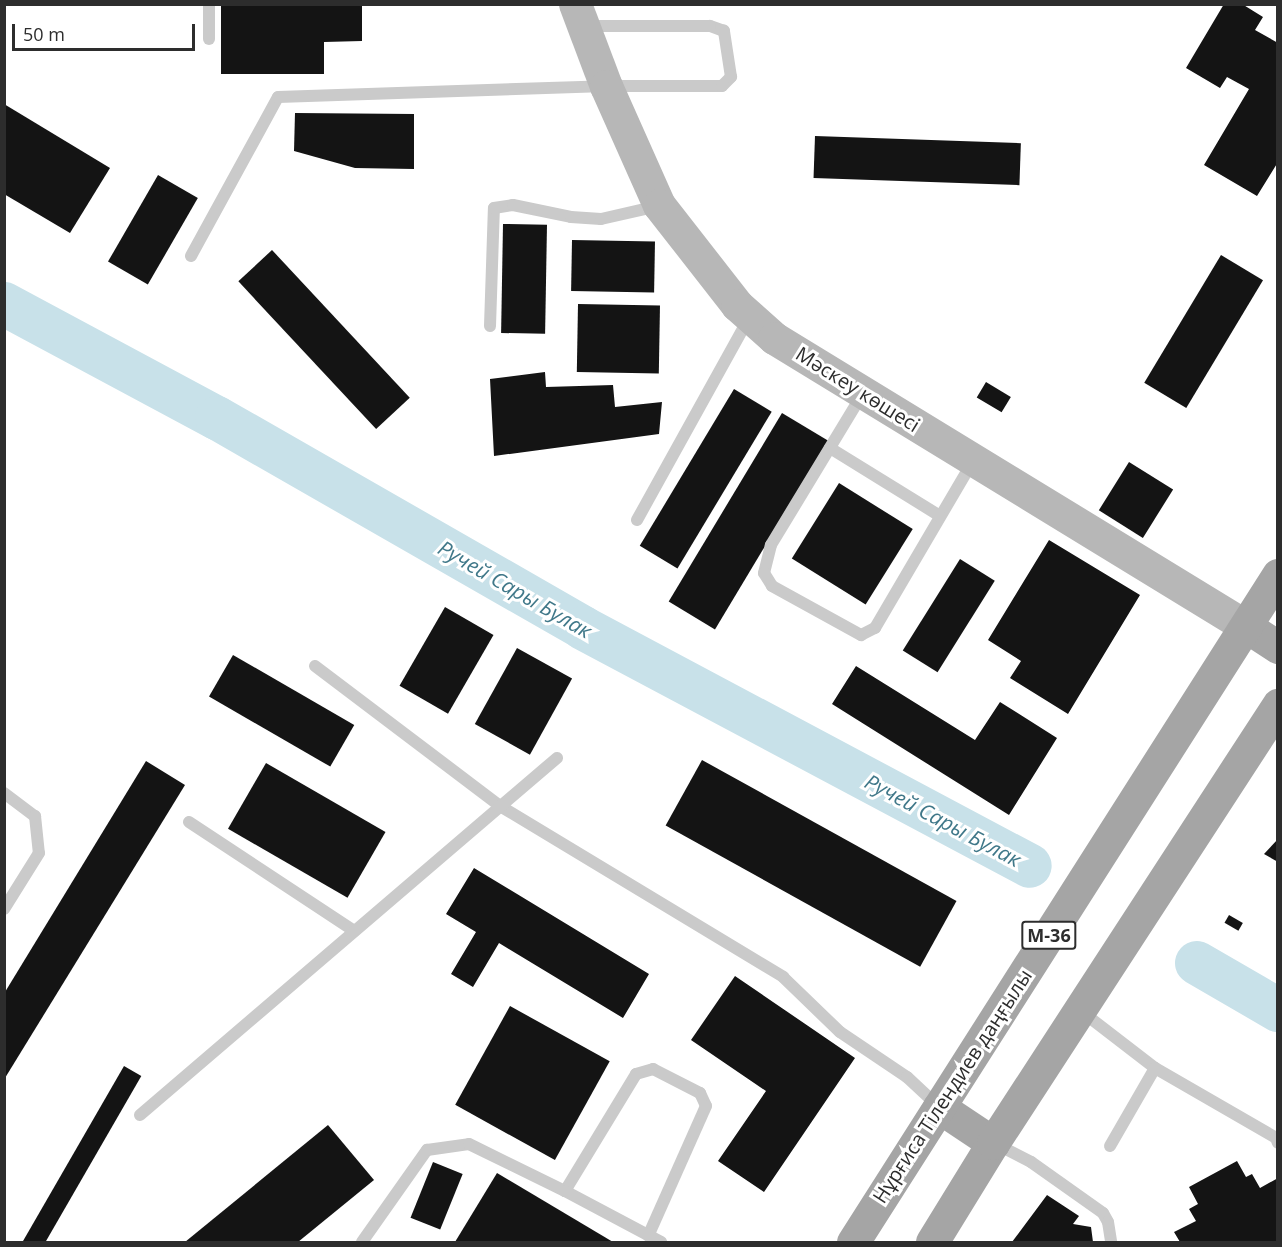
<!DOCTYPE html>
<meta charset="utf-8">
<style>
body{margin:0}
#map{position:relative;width:1282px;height:1247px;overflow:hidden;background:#fff;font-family:"Open Sans",sans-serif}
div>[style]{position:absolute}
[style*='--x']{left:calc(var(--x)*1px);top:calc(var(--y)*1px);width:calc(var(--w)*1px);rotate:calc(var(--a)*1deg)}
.river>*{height:44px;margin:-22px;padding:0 22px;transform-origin:22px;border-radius:22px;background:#c8e1e9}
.building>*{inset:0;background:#141414;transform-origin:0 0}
.lane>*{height:12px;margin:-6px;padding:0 6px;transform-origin:6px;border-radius:6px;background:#cacaca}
.secondary>*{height:33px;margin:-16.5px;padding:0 16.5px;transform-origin:16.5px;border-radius:16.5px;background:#b7b7b7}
.primary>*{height:33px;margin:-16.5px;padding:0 16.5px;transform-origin:16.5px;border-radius:16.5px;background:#a5a5a5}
span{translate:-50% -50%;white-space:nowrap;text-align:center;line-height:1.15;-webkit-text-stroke:6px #fff;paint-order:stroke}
.shield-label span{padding:2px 4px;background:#fff;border:2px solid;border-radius:4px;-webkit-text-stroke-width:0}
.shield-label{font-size:18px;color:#2d2d2d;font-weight:700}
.street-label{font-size:20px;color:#2d2d2d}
.water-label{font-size:21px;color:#407889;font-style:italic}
.frame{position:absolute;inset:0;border:6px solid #2d2d2d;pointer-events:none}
.scale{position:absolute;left:12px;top:24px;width:183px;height:27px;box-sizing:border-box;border:3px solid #2d2d2d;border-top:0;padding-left:8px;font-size:18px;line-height:21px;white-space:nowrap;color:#2d2d2d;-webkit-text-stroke:4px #fff;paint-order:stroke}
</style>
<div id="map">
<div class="river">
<div style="--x:4;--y:304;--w:242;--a:28.2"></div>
<div style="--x:217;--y:418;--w:422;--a:29.8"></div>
<div style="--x:583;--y:628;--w:506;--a:28.03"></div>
<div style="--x:1197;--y:963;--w:94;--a:30.1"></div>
</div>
<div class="building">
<div style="clip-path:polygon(221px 4px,362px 4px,362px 41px,324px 42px,324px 74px,221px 74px)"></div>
<div style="clip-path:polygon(1224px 4px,1242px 4px,1263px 17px,1255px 30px,1278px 43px,1278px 162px,1257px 196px,1204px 165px,1249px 89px,1227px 77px,1220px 88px,1186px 68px)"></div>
<div style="clip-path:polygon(4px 104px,110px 168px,70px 233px,4px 194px)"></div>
<div style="clip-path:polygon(295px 113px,414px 114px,414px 169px,355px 168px,294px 151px)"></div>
<div style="left:815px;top:136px;width:206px;height:42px;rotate:2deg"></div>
<div style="left:158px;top:175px;width:46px;height:100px;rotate:30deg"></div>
<div style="left:503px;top:224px;width:44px;height:109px;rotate:1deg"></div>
<div style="left:572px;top:240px;width:83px;height:51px;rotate:1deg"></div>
<div style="left:272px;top:250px;width:202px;height:46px;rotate:47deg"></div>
<div style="left:1221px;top:255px;width:49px;height:149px;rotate:31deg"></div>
<div style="left:578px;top:304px;width:82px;height:68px;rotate:1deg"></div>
<div style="clip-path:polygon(545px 372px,546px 387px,613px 385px,615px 407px,662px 402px,659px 434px,494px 456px,490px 379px)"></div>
<div style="left:986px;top:382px;width:29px;height:18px;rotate:31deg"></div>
<div style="left:734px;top:389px;width:44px;height:183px;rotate:31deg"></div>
<div style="left:782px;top:413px;width:54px;height:220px;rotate:31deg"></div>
<div style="left:1129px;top:462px;width:52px;height:57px;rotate:32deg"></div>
<div style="left:839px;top:483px;width:87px;height:89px;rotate:32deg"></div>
<div style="clip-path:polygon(1049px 540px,1140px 595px,1068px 714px,1010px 678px,1021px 661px,988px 640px)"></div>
<div style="left:960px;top:559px;width:41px;height:108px;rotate:32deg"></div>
<div style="left:445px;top:607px;width:56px;height:91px;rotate:30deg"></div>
<div style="left:517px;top:648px;width:63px;height:87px;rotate:29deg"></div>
<div style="left:233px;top:655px;width:140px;height:48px;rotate:30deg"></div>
<div style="clip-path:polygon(856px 666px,975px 740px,1000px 702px,1057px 738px,1009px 815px,832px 704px)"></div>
<div style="left:702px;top:760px;width:291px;height:75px;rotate:29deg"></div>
<div style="clip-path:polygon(146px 761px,185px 785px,5px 1078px,5px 992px)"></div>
<div style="left:266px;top:763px;width:138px;height:76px;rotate:30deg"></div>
<div style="clip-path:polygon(1278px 839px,1278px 862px,1264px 854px)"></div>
<div style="clip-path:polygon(474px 868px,649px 974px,623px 1018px,499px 943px,473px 987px,451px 974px,476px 932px,446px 914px)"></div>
<div style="left:1229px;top:915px;width:16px;height:9px;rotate:30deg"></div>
<div style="clip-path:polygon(735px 976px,855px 1058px,764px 1192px,718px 1161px,766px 1091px,691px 1040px)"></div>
<div style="left:510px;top:1006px;width:114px;height:113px;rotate:29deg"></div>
<div style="left:124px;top:1066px;width:20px;height:208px;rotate:30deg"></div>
<div style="clip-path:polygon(328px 1125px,374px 1180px,298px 1242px,185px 1242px)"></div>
<div style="clip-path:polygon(1237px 1161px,1246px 1177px,1252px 1174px,1260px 1188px,1278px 1178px,1278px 1242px,1180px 1242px,1174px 1232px,1196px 1221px,1189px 1209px,1198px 1204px,1189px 1187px)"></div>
<div style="left:433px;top:1162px;width:32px;height:60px;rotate:22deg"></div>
<div style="clip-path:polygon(497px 1173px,613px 1242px,455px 1242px)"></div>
<div style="clip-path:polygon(1047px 1195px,1079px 1216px,1073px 1224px,1091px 1227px,1093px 1242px,1012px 1242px)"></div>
</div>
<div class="lane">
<div style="--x:209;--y:39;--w:35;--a:-90"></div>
<div style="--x:191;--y:256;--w:181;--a:-61.3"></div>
<div style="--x:278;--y:97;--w:328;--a:-1.9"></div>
<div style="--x:606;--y:86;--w:116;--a:0"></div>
<div style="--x:722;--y:86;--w:13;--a:-45"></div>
<div style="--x:731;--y:77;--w:47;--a:-98.7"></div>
<div style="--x:724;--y:31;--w:15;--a:-160"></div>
<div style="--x:710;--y:26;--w:124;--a:180"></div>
<div style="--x:490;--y:326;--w:118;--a:-88.1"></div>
<div style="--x:494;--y:208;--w:19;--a:-9"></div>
<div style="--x:513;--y:205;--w:59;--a:11.7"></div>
<div style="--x:571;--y:217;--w:30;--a:4"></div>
<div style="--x:601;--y:219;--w:58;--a:-12.8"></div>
<div style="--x:863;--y:393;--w:178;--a:121.2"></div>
<div style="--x:771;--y:545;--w:29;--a:104"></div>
<div style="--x:764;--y:573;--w:15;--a:58"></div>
<div style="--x:772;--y:586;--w:102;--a:28.8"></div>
<div style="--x:861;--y:635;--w:16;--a:-27"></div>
<div style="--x:875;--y:628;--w:194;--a:-59.6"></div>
<div style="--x:830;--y:448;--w:129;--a:31.7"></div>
<div style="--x:637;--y:520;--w:233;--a:-61"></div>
<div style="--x:315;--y:666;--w:232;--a:37.1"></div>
<div style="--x:500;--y:806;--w:331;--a:31.1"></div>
<div style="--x:783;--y:977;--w:79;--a:44"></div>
<div style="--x:840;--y:1032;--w:81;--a:33.9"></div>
<div style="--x:907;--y:1077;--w:42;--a:43.1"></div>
<div style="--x:4;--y:793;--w:39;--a:37"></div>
<div style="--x:35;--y:816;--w:37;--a:84"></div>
<div style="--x:39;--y:853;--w:66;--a:122"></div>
<div style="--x:189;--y:822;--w:198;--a:33.4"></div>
<div style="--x:1081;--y:1011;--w:93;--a:37.6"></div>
<div style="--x:1155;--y:1068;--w:90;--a:120"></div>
<div style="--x:1155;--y:1068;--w:140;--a:30"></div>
<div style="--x:1276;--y:1138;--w:5;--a:68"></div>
<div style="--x:140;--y:1115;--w:549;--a:-40.57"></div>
<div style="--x:994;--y:1143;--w:42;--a:27.2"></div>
<div style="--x:1031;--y:1162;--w:88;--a:35.3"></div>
<div style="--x:1103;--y:1213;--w:10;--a:61"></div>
<div style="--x:1108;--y:1222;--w:20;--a:81"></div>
<div style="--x:565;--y:1191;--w:137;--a:-58.7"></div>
<div style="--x:636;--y:1074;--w:18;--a:-16"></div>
<div style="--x:653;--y:1069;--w:53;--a:27.1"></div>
<div style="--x:700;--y:1093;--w:14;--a:65"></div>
<div style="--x:706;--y:1106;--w:142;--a:114"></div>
<div style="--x:362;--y:1242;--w:113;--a:-54.8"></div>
<div style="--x:427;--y:1150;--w:42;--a:-8.1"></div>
<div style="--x:469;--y:1144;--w:107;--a:26.1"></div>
<div style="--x:565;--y:1191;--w:109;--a:28"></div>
</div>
<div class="secondary">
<div style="--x:575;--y:4;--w:88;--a:69.3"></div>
<div style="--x:606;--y:86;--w:130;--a:66"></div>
<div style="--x:659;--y:205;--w:127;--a:52"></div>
<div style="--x:737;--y:305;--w:50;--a:41.7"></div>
<div style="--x:774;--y:338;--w:554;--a:31.42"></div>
</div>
<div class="primary">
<div style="--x:1247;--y:627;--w:37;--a:33"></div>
<div style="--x:939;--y:1107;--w:65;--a:33.7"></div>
<div style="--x:853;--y:1242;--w:791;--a:-57.5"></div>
<div style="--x:932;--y:1242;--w:116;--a:-58.4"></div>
<div style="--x:993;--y:1143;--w:523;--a:-56.95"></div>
</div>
<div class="shield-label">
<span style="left:1049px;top:935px">M-36</span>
</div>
<div class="street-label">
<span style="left:858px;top:389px;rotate:32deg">Мәскеу көшесі</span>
<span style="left:952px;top:1086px;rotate:-57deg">Нұрғиса Тілендиев даңғылы</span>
</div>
<div class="water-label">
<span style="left:515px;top:589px;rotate:30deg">Ручей Сары Булак</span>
<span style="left:943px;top:820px;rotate:28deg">Ручей Сары Булак</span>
</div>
<div class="frame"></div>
<div class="scale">50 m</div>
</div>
